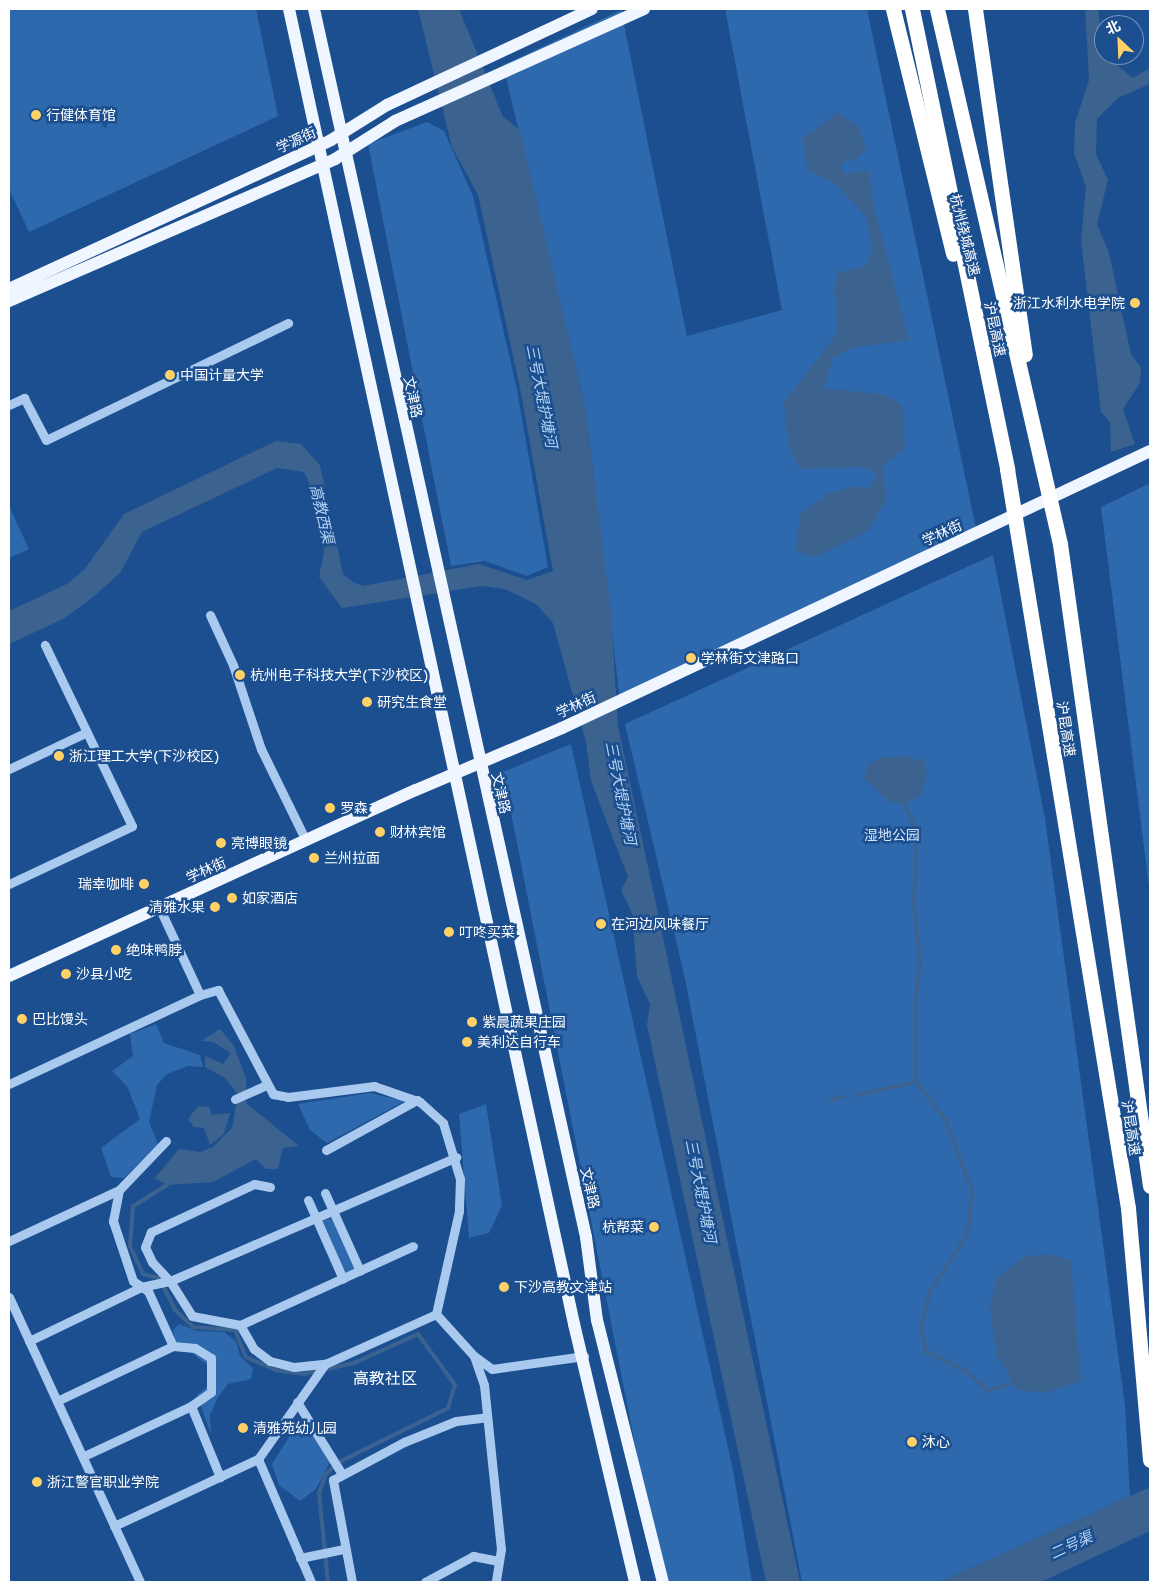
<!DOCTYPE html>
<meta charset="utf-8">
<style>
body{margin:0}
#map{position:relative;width:1159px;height:1591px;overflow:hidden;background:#1b4f8f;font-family:"Golos Text","Noto Sans SC",sans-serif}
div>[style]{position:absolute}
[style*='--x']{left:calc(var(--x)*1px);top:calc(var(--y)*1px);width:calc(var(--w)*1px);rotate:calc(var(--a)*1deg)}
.green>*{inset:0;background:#2e69ad;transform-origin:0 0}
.water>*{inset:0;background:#3c6290}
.stream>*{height:4px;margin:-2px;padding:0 2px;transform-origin:2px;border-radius:2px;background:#3c6290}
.minor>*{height:9px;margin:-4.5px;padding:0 4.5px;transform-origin:4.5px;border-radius:4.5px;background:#a9c9ee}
.major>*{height:12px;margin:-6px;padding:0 6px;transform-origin:6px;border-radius:6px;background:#f0f6ff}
.highway>*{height:15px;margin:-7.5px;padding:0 7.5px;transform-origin:7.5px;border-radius:7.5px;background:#fff}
.dots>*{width:14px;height:14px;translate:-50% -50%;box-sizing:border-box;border:2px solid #1b4f8f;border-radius:50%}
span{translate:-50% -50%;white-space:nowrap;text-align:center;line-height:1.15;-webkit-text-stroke:5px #1b4f8f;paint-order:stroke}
.poi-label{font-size:14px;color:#fff}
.left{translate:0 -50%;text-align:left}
.right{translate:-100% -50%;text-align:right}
.street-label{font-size:14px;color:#fff}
.park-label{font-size:14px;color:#cfe3fa}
.water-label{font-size:15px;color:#b5d3f5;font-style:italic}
.quarter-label{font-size:16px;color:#fff}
.frame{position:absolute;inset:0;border:10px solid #fff;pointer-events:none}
.north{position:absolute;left:1094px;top:15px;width:50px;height:50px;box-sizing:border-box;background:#1b4f8f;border:1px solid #7695bc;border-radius:50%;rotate:335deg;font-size:14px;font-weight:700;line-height:20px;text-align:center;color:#fff}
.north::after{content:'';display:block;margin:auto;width:18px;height:22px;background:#ffd166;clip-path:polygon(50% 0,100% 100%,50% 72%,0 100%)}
</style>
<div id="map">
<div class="green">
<div style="clip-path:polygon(9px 9px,256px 9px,278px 116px,29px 232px,9px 189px)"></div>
<div style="clip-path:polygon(725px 9px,867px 9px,977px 533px,620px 701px,586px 412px,503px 65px,621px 10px,687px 336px,782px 310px)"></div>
<div style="clip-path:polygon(427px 122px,444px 131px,473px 196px,517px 390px,548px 567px,527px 576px,485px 561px,451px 566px,368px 144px)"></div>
<div style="clip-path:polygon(1150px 483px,1150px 895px,1101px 507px)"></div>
<div style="clip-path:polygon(9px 506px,29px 549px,9px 558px)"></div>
<div style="clip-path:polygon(993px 555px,1045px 818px,1125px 1405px,1130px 1496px,940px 1582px,802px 1582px,685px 979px,625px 724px)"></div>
<div style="clip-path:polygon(571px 744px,733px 1470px,752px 1582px,662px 1582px,503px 772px)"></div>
<div style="clip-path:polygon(156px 1024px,164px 1043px,200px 1055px,203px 1067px,188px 1066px,167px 1074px,157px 1085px,149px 1122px,158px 1144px,124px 1178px,111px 1177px,101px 1148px,140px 1119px,127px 1086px,112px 1071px,133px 1056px,130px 1034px)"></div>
<div style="clip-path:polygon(370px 1093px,405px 1101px,327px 1143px,310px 1130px,298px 1104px)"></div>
<div style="clip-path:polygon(486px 1104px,502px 1206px,489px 1233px,469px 1238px,459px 1114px)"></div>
<div style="left:333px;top:1217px;width:56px;height:11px;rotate:67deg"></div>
<div style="clip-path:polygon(179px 1324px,197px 1331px,224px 1332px,236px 1341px,240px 1356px,253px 1368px,251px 1379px,228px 1384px,218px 1397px,210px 1415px,211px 1434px,197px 1395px,207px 1387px,209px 1366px,176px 1342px,173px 1330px)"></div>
<div style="clip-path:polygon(293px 1431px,314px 1437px,333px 1456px,316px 1489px,300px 1501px,279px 1485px,272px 1464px)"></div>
</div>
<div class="water">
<div style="clip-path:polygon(418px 9px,459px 9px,503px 117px,520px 130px,586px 412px,611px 612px,618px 726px,800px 1582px,766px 1582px,647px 1025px,650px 1004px,637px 977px,632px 913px,621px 890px,628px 877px,591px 781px,586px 742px,553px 623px,536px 604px,505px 589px,482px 586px,342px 608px,319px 577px,324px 551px,310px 485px,304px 472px,277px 468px,142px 532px,120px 573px,92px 598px,63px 619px,9px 644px,9px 611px,67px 584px,84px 570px,124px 514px,276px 441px,301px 444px,320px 465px,343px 574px,353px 582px,363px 586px,479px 564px,527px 580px,553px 571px,520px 388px,478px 195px,452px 147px)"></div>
<div style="clip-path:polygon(1085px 9px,1098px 9px,1104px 55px,1133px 78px,1150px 68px,1150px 84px,1118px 98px,1097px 119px,1096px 154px,1108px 180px,1097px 224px,1109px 253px,1131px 354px,1141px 368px,1140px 383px,1123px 409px,1135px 444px,1111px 452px,1110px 422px,1101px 412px,1081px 240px,1086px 187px,1074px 153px,1075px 123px,1089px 80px)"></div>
<div style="clip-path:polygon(838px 112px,858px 127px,866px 149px,857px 159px,841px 163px,844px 174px,869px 170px,873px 203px,909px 340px,851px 348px,832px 359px,824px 388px,886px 395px,902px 405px,905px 448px,882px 467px,887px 498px,868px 531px,815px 557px,796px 551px,800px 515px,827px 494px,856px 486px,871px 488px,876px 474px,865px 467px,800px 469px,788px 446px,784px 402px,838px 332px,834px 289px,838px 272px,865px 267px,873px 249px,866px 217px,836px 184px,808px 171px,802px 139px)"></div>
<div style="clip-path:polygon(906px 756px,925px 762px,927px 777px,921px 794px,905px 805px,887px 800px,864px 778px,868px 764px,883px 757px)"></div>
<div style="clip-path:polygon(220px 1029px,234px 1046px,246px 1078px,246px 1103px,299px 1146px,283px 1148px,278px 1169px,266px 1169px,256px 1159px,213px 1182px,167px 1185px,155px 1178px,179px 1149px,200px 1152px,213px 1147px,232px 1128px,238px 1094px,225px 1078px,205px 1067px,205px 1056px,223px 1064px,231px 1053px,213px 1042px,201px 1041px)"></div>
<div style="clip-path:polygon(198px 1106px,209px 1107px,212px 1115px,230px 1113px,224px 1134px,210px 1145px,204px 1128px,194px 1127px,188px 1119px)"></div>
<div style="clip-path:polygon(1047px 1254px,1071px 1260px,1081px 1381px,1045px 1393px,1018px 1390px,996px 1354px,990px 1305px,996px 1279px,1024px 1257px)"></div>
<div style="clip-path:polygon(1150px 1487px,1150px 1531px,1041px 1582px,940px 1582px)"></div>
</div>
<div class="stream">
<div style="--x:905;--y:805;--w:29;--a:65"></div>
<div style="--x:917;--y:831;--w:72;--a:92.4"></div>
<div style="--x:914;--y:903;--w:60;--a:84.3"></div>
<div style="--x:920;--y:963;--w:44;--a:96.5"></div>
<div style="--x:915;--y:1007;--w:75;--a:89.2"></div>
<div style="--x:916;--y:1082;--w:47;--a:51.9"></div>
<div style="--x:945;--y:1119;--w:76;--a:69.2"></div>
<div style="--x:972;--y:1190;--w:43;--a:95.3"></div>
<div style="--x:968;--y:1233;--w:70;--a:122.8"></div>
<div style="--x:930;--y:1292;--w:38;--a:104"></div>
<div style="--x:921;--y:1329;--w:24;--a:78"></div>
<div style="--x:926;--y:1352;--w:44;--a:25.4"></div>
<div style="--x:966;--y:1371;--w:30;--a:42"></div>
<div style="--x:988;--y:1391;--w:28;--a:-19"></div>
<div style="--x:857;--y:1095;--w:60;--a:-12.4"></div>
<div style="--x:831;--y:1100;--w:13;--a:-13"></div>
<div style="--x:167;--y:1185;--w:40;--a:148"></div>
<div style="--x:133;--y:1206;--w:40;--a:94.3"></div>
<div style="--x:130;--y:1246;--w:31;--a:65"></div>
<div style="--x:143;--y:1274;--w:16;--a:14"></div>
<div style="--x:159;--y:1278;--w:36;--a:63"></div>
<div style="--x:175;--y:1310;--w:25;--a:43"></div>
<div style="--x:193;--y:1327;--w:42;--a:4.1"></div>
<div style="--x:235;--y:1330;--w:29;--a:68"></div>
<div style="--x:246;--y:1357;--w:32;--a:24"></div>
<div style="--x:275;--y:1370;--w:29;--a:8"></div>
<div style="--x:304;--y:1374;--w:51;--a:-12.4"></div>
<div style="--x:354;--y:1363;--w:70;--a:-24.4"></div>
<div style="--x:418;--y:1334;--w:63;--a:54"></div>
<div style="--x:455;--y:1385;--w:24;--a:107"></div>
<div style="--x:448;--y:1408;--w:124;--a:153.6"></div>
<div style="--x:337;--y:1463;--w:16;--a:135"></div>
<div style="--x:326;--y:1474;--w:20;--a:110"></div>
<div style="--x:319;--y:1493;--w:89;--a:84.2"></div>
</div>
<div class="minor">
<div style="--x:9;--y:405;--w:17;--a:-25"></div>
<div style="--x:24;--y:398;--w:47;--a:62.4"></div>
<div style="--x:46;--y:440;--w:269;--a:-25.8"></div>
<div style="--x:210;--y:615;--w:55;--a:65.3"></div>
<div style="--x:233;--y:665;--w:89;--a:71.6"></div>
<div style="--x:261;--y:749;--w:102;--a:63.9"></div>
<div style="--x:9;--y:769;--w:86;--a:-25.4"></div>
<div style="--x:9;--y:884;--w:136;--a:-25.2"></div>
<div style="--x:132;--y:826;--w:201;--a:-115.7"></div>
<div style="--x:159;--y:907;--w:97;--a:65"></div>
<div style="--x:200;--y:995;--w:19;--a:-16"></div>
<div style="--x:218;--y:990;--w:118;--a:62.1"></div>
<div style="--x:273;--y:1094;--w:15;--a:11"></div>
<div style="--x:288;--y:1097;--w:87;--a:-7.3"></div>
<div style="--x:374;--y:1086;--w:49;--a:19.2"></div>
<div style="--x:420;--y:1102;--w:31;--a:42"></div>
<div style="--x:443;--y:1123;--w:59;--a:73.1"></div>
<div style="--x:460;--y:1179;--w:32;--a:92"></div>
<div style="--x:459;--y:1211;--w:106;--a:102.6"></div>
<div style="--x:436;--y:1314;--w:57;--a:47.9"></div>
<div style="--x:474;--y:1356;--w:31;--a:71"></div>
<div style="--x:484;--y:1385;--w:165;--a:84.1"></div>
<div style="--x:501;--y:1549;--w:33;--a:99"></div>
<div style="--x:9;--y:1084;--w:211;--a:-25"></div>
<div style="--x:235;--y:1099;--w:34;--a:-24"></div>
<div style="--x:166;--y:1141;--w:68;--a:133.8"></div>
<div style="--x:119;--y:1190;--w:32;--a:101"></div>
<div style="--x:113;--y:1221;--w:63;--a:71.6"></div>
<div style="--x:133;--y:1281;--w:18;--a:34"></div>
<div style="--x:148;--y:1291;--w:60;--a:65.6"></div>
<div style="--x:326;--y:1150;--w:104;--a:-28.8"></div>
<div style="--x:270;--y:1187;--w:16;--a:-169"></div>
<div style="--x:254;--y:1184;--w:114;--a:155"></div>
<div style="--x:151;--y:1232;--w:16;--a:112"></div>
<div style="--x:145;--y:1247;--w:17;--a:65"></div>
<div style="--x:152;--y:1262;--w:26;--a:47"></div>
<div style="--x:170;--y:1281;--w:41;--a:57.8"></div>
<div style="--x:192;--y:1316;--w:49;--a:10.6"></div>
<div style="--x:240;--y:1325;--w:28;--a:60"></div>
<div style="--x:254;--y:1349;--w:20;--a:37"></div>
<div style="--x:270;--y:1361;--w:25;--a:14"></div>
<div style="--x:294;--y:1367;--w:31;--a:-6"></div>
<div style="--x:325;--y:1364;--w:122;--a:-24.2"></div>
<div style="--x:325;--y:1193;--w:85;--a:65.8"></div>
<div style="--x:308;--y:1200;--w:86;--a:66.1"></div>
<div style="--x:9;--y:1241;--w:121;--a:-24.9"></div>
<div style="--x:9;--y:1297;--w:314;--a:65.3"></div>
<div style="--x:240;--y:1325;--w:190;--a:-24.5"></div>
<div style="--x:29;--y:1341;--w:124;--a:-25.7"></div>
<div style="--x:141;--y:1287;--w:30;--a:-12"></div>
<div style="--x:170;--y:1281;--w:312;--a:-23.4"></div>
<div style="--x:474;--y:1356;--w:22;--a:36"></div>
<div style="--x:492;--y:1369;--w:93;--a:-8"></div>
<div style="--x:57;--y:1401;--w:128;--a:-25.4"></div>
<div style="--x:173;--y:1346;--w:22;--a:5"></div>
<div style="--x:195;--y:1348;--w:19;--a:32"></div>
<div style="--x:211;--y:1358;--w:34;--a:90"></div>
<div style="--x:211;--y:1392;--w:24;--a:145"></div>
<div style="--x:297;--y:1402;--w:85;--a:58"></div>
<div style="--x:84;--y:1456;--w:118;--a:-25"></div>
<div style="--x:191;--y:1406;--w:77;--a:67.8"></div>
<div style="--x:258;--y:1459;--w:134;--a:66.7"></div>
<div style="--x:114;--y:1526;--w:159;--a:-25"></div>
<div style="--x:258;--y:1459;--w:116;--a:-54.8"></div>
<div style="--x:300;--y:1558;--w:45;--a:-11.6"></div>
<div style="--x:352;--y:1582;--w:104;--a:-100.6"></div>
<div style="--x:333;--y:1480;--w:81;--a:-28.2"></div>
<div style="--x:404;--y:1442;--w:56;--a:-22"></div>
<div style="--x:456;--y:1421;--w:31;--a:-7"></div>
<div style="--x:425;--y:1582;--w:55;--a:-28.4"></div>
<div style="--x:473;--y:1556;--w:26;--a:11"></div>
</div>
<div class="major">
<div style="--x:289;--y:9;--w:1346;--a:77.77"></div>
<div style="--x:574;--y:1324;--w:265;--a:76.7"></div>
<div style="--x:314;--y:9;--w:1258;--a:77.51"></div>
<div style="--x:586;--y:1237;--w:84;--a:82.5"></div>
<div style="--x:597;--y:1320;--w:270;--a:75.9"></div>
<div style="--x:9;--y:289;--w:355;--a:-24.8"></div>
<div style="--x:331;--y:140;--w:66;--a:-32"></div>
<div style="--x:387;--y:105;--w:226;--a:-25.1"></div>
<div style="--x:9;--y:301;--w:356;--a:-23.5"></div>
<div style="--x:335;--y:159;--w:71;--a:-32.3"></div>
<div style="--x:395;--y:121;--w:273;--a:-24.2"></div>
<div style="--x:9;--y:976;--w:447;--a:-24.6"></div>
<div style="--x:416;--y:790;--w:159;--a:-23"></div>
<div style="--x:562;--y:728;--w:650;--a:-25.22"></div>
</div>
<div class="highway">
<div style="--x:893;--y:9;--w:252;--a:76.2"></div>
<div style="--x:912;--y:9;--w:470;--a:78.3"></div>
<div style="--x:1007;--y:469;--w:749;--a:80.7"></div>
<div style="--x:1128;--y:1208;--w:253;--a:85"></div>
<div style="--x:937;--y:9;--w:549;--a:77.05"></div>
<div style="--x:1060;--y:544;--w:648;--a:82.02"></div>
<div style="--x:975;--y:9;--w:349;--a:81.8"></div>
</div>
<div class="dots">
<div style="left:36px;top:115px;background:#ffd166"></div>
<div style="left:1135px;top:303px;background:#ffd166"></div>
<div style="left:170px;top:375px;background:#ffd166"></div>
<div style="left:691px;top:658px;background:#ffd166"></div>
<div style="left:240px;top:675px;background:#ffd166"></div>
<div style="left:367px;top:702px;background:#ffd166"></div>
<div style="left:59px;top:756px;background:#ffd166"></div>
<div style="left:330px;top:808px;background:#ffd166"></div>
<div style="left:380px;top:832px;background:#ffd166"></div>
<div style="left:221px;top:843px;background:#ffd166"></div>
<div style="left:314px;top:858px;background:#ffd166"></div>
<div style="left:144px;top:884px;background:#ffd166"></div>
<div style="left:232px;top:898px;background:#ffd166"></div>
<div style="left:215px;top:907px;background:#ffd166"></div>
<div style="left:601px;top:924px;background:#ffd166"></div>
<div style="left:449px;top:932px;background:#ffd166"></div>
<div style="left:116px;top:950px;background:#ffd166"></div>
<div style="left:66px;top:974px;background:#ffd166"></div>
<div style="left:22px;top:1019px;background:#ffd166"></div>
<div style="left:472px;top:1022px;background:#ffd166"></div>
<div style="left:467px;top:1042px;background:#ffd166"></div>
<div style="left:654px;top:1227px;background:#ffd166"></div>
<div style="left:504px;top:1287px;background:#ffd166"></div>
<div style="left:243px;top:1428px;background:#ffd166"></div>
<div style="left:912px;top:1442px;background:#ffd166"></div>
<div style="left:37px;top:1482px;background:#ffd166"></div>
</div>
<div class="poi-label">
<span class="left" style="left:46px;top:115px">行健体育馆</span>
<span class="right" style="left:1125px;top:303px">浙江水利水电学院</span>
<span class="left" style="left:180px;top:375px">中国计量大学</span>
<span class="left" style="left:701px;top:658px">学林街文津路口</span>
<span class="left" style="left:250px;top:675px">杭州电子科技大学(下沙校区)</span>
<span class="left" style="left:377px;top:702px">研究生食堂</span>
<span class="left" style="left:69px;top:756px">浙江理工大学(下沙校区)</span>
<span class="left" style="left:340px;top:808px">罗森</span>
<span class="left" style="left:390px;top:832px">财林宾馆</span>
<span class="left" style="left:231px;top:843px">亮博眼镜</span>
<span class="left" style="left:324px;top:858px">兰州拉面</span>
<span class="right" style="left:134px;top:884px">瑞幸咖啡</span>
<span class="left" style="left:242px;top:898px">如家酒店</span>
<span class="right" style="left:205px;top:907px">清雅水果</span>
<span class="left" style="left:611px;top:924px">在河边风味餐厅</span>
<span class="left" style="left:459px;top:932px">叮咚买菜</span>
<span class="left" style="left:126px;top:950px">绝味鸭脖</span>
<span class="left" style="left:76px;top:974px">沙县小吃</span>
<span class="left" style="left:32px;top:1019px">巴比馒头</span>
<span class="left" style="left:482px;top:1022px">紫晨蔬果庄园</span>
<span class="left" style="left:477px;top:1042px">美利达自行车</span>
<span class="right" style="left:644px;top:1227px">杭帮菜</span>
<span class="left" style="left:514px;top:1287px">下沙高教文津站</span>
<span class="left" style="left:253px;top:1428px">清雅苑幼儿园</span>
<span class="left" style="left:922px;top:1442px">沐心</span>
<span class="left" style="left:47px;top:1482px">浙江警官职业学院</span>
</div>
<div class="street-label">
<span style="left:296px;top:140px;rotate:-25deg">学源街</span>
<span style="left:965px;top:235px;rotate:76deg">杭州绕城高速</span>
<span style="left:995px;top:329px;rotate:78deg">沪昆高速</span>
<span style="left:413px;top:397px;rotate:78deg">文津路</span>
<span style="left:942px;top:533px;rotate:-25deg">学林街</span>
<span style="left:576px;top:705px;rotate:-25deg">学林街</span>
<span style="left:1066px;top:729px;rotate:81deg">沪昆高速</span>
<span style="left:501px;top:793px;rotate:77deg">文津路</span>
<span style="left:206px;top:870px;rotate:-24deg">学林街</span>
<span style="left:1131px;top:1128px;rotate:81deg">沪昆高速</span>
<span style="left:590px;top:1188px;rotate:77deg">文津路</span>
</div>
<div class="park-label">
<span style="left:892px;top:835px">湿地公园</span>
</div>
<div class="water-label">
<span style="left:542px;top:396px;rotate:79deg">三号大堤护塘河</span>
<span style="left:322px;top:514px;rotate:77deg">高教西渠</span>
<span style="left:621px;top:793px;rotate:79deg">三号大堤护塘河</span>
<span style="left:701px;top:1191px;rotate:79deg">三号大堤护塘河</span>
<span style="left:1071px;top:1545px;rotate:-25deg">二号渠</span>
</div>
<div class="quarter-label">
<span style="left:385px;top:1378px">高教社区</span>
</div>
<div class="frame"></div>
<div class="north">北</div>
</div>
